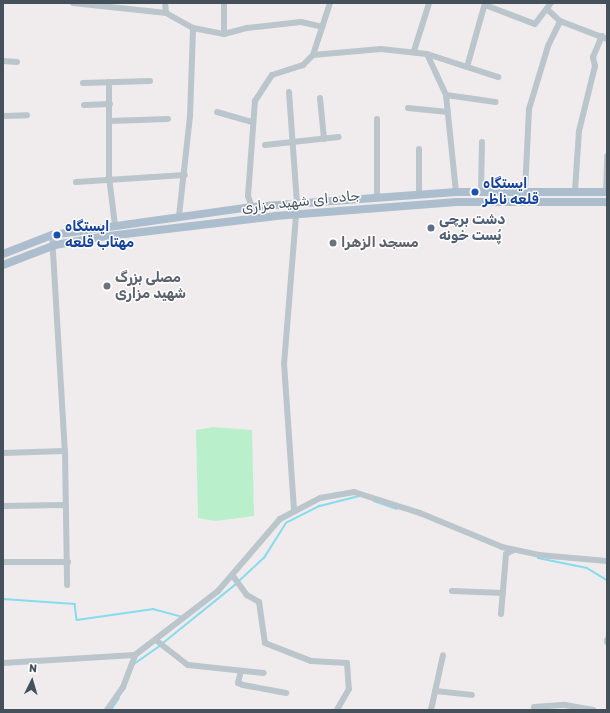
<!DOCTYPE html>
<meta charset="utf-8">
<style>
body{margin:0}
#map{position:relative;width:610px;height:713px;overflow:hidden;background:#f0eced;font-family:Rubik,"Noto Naskh Arabic",sans-serif}
div>[style]{position:absolute}
[style*='--x']{left:calc(var(--x)*1px);top:calc(var(--y)*1px);width:calc(var(--w)*1px);rotate:calc(var(--a)*1deg)}
.green>*{inset:0;background:#b9efcb}
.stream>*{height:1.5px;margin:-0.75px;padding:0 0.75px;transform-origin:0.75px;border-radius:0.75px;background:#86dced}
.minor>*{height:6px;margin:-3px;padding:0 3px;transform-origin:3px;border-radius:3px;background:#bbc5cc}
.major>*{height:8px;margin:-4px;padding:0 4px;transform-origin:4px;border-radius:4px;background:#acbecd}
.dots>*{width:11px;height:11px;translate:-50% -50%;box-sizing:border-box;border:2px solid #fff;border-radius:50%}
span{translate:-50% -50%;white-space:nowrap;text-align:center;line-height:1.15;-webkit-text-stroke:3px #fff;paint-order:stroke}
.transit-label{font-size:14px;color:#164399;font-weight:700}
.left{translate:0 -50%;text-align:left}
.street-label{font-size:14px;color:#45515a}
.service-label{font-size:14px;color:#4e5e75;font-weight:700}
.worship-label{font-size:14px;color:#5b616d;font-weight:700}
.frame{position:absolute;inset:0;border:4px solid #45515a;pointer-events:none}
.north{position:absolute;left:12px;top:661px;width:40px;height:40px;-webkit-text-stroke:3px #fff;paint-order:stroke;rotate:5deg;font-size:11px;font-weight:700;line-height:16px;text-align:center;color:#45515a}
.north::after{content:'';display:block;margin:auto;width:14px;height:18px;background:#45515a;clip-path:polygon(50% 0,100% 100%,50% 72%,0 100%)}
</style>
<div id="map">
<div class="green">
<div style="clip-path:polygon(213px 427px,252px 430px,254px 516px,216px 521px,198px 518px,196px 430px)"></div>
</div>
<div class="stream">
<div style="--x:374;--y:501;--w:24;--a:19"></div>
<div style="--x:538;--y:558;--w:50;--a:11.5"></div>
<div style="--x:587;--y:568;--w:23;--a:31"></div>
<div style="--x:239;--y:581;--w:34;--a:-43"></div>
<div style="--x:264;--y:558;--w:41;--a:-57.8"></div>
<div style="--x:286;--y:523;--w:38;--a:-27"></div>
<div style="--x:320;--y:506;--w:40;--a:-14.4"></div>
<div style="--x:3;--y:599;--w:72;--a:4"></div>
<div style="--x:75;--y:604;--w:16;--a:83"></div>
<div style="--x:77;--y:620;--w:77;--a:-8.2"></div>
<div style="--x:153;--y:609;--w:30;--a:15"></div>
<div style="--x:163;--y:643;--w:94;--a:-38.9"></div>
<div style="--x:134;--y:664;--w:32;--a:-35"></div>
<div style="--x:111;--y:710;--w:14;--a:-56"></div>
</div>
<div class="minor">
<div style="--x:73;--y:3;--w:94;--a:6.1"></div>
<div style="--x:166;--y:13;--w:31;--a:29"></div>
<div style="--x:193;--y:28;--w:32;--a:11"></div>
<div style="--x:224;--y:34;--w:24;--a:-15"></div>
<div style="--x:247;--y:28;--w:54;--a:-6.3"></div>
<div style="--x:301;--y:22;--w:22;--a:13"></div>
<div style="--x:165;--y:3;--w:10;--a:84"></div>
<div style="--x:224;--y:3;--w:31;--a:90"></div>
<div style="--x:485;--y:5;--w:53;--a:20.8"></div>
<div style="--x:535;--y:24;--w:26;--a:-53"></div>
<div style="--x:548;--y:10;--w:16;--a:43"></div>
<div style="--x:560;--y:21;--w:50;--a:21"></div>
<div style="--x:414;--y:51;--w:50;--a:-72.6"></div>
<div style="--x:427;--y:54;--w:75;--a:17.9"></div>
<div style="--x:313;--y:55;--w:68;--a:-5"></div>
<div style="--x:381;--y:49;--w:46;--a:6.2"></div>
<div style="--x:427;--y:54;--w:45;--a:65.1"></div>
<div style="--x:446;--y:95;--w:98;--a:84.1"></div>
<div style="--x:3;--y:61;--w:14;--a:4"></div>
<div style="--x:467;--y:67;--w:66;--a:-74.3"></div>
<div style="--x:109;--y:82;--w:95;--a:90"></div>
<div style="--x:109;--y:177;--w:48;--a:82.9"></div>
<div style="--x:83;--y:83;--w:67;--a:-1.7"></div>
<div style="--x:289;--y:92;--w:111;--a:85.9"></div>
<div style="--x:297;--y:203;--w:161;--a:94.6"></div>
<div style="--x:284;--y:363;--w:148;--a:86.1"></div>
<div style="--x:446;--y:95;--w:50;--a:8"></div>
<div style="--x:320;--y:98;--w:41;--a:84.4"></div>
<div style="--x:84;--y:105;--w:26;--a:-2"></div>
<div style="--x:408;--y:108;--w:40;--a:5.7"></div>
<div style="--x:217;--y:112;--w:36;--a:16"></div>
<div style="--x:3;--y:116;--w:24;--a:-2"></div>
<div style="--x:110;--y:121;--w:58;--a:-2"></div>
<div style="--x:265;--y:145;--w:74;--a:-6.2"></div>
<div style="--x:76;--y:182;--w:109;--a:-3.7"></div>
<div style="--x:525;--y:191;--w:82;--a:-87.2"></div>
<div style="--x:529;--y:109;--w:66;--a:-73.2"></div>
<div style="--x:548;--y:46;--w:28;--a:-64"></div>
<div style="--x:575;--y:191;--w:60;--a:-86.2"></div>
<div style="--x:579;--y:131;--w:67;--a:-76.2"></div>
<div style="--x:595;--y:66;--w:9;--a:-103"></div>
<div style="--x:593;--y:57;--w:23;--a:-67"></div>
<div style="--x:481;--y:192;--w:50;--a:-88.9"></div>
<div style="--x:606;--y:192;--w:36;--a:-88"></div>
<div style="--x:419;--y:194;--w:45;--a:-90"></div>
<div style="--x:377;--y:197;--w:78;--a:-90"></div>
<div style="--x:252;--y:207;--w:12;--a:-110"></div>
<div style="--x:248;--y:196;--w:95;--a:-85.8"></div>
<div style="--x:255;--y:101;--w:31;--a:-57"></div>
<div style="--x:272;--y:75;--w:33;--a:-18"></div>
<div style="--x:303;--y:65;--w:14;--a:-45"></div>
<div style="--x:313;--y:55;--w:55;--a:-71.9"></div>
<div style="--x:179;--y:216;--w:101;--a:-83.7"></div>
<div style="--x:190;--y:116;--w:88;--a:-88"></div>
<div style="--x:52;--y:235;--w:216;--a:86.6"></div>
<div style="--x:65;--y:451;--w:134;--a:89.1"></div>
<div style="--x:3;--y:453;--w:62;--a:-1.8"></div>
<div style="--x:3;--y:506;--w:62;--a:-0.9"></div>
<div style="--x:3;--y:562;--w:65;--a:0"></div>
<div style="--x:233;--y:576;--w:24;--a:54"></div>
<div style="--x:247;--y:595;--w:14;--a:30"></div>
<div style="--x:259;--y:602;--w:41;--a:81.7"></div>
<div style="--x:265;--y:643;--w:49;--a:21.4"></div>
<div style="--x:311;--y:661;--w:36;--a:3"></div>
<div style="--x:347;--y:663;--w:26;--a:86"></div>
<div style="--x:349;--y:689;--w:24;--a:120"></div>
<div style="--x:452;--y:591;--w:51;--a:2.2"></div>
<div style="--x:501;--y:614;--w:60;--a:-85.2"></div>
<div style="--x:506;--y:554;--w:9;--a:-27"></div>
<div style="--x:607;--y:640;--w:2;--a:90"></div>
<div style="--x:157;--y:641;--w:39;--a:38"></div>
<div style="--x:188;--y:665;--w:76;--a:6"></div>
<div style="--x:3;--y:663;--w:132;--a:-3.5"></div>
<div style="--x:241;--y:671;--w:12;--a:104"></div>
<div style="--x:238;--y:683;--w:5;--a:22"></div>
<div style="--x:243;--y:685;--w:44;--a:10.5"></div>
<div style="--x:435;--y:691;--w:37;--a:6"></div>
<div style="--x:534;--y:707;--w:31;--a:-4"></div>
<div style="--x:565;--y:705;--w:29;--a:10"></div>
<div style="--x:107;--y:710;--w:28;--a:-55"></div>
<div style="--x:123;--y:687;--w:34;--a:-69"></div>
<div style="--x:135;--y:655;--w:105;--a:-37.6"></div>
<div style="--x:218;--y:591;--w:95;--a:-49.3"></div>
<div style="--x:280;--y:519;--w:45;--a:-27.7"></div>
<div style="--x:320;--y:498;--w:35;--a:-10"></div>
<div style="--x:354;--y:492;--w:69;--a:17.7"></div>
<div style="--x:420;--y:513;--w:89;--a:22.5"></div>
<div style="--x:502;--y:547;--w:38;--a:12"></div>
<div style="--x:539;--y:555;--w:68;--a:5"></div>
<div style="--x:431;--y:710;--w:56;--a:-77.7"></div>
</div>
<div class="major">
<div style="--x:3;--y:254;--w:53;--a:-21.2"></div>
<div style="--x:52;--y:235;--w:202;--a:-8"></div>
<div style="--x:252;--y:207;--w:205;--a:-4.2"></div>
<div style="--x:456;--y:192;--w:151;--a:0"></div>
<div style="--x:3;--y:265;--w:56;--a:-21"></div>
<div style="--x:55;--y:245;--w:46;--a:-10.1"></div>
<div style="--x:100;--y:237;--w:176;--a:-6.8"></div>
<div style="--x:275;--y:216;--w:182;--a:-4.4"></div>
<div style="--x:456;--y:202;--w:151;--a:0"></div>
</div>
<div class="dots">
<div style="left:475px;top:192px;background:#1a4fb4"></div>
<div style="left:431px;top:228px;background:#5c6f8a"></div>
<div style="left:57px;top:235px;background:#1a4fb4"></div>
<div style="left:333px;top:243px;background:#6b7280"></div>
<div style="left:107px;top:286px;background:#6b7280"></div>
</div>
<div class="transit-label">
<span class="left" style="left:483px;top:192px">ایستگاه<br>قلعه ناظر</span>
<span class="left" style="left:65px;top:235px">ایستگاه<br>مهتاب قلعه</span>
</div>
<div class="street-label">
<span style="left:301px;top:202px;rotate:-6deg">جاده ای شهید مزاری</span>
</div>
<div class="service-label">
<span class="left" style="left:439px;top:228px">دشت برچی<br>پُست خونه</span>
</div>
<div class="worship-label">
<span class="left" style="left:341px;top:243px">مسجد الزهرا</span>
<span class="left" style="left:115px;top:286px">مصلی بزرگ<br>شهید مزاری</span>
</div>
<div class="frame"></div>
<div class="north">N</div>
</div>
